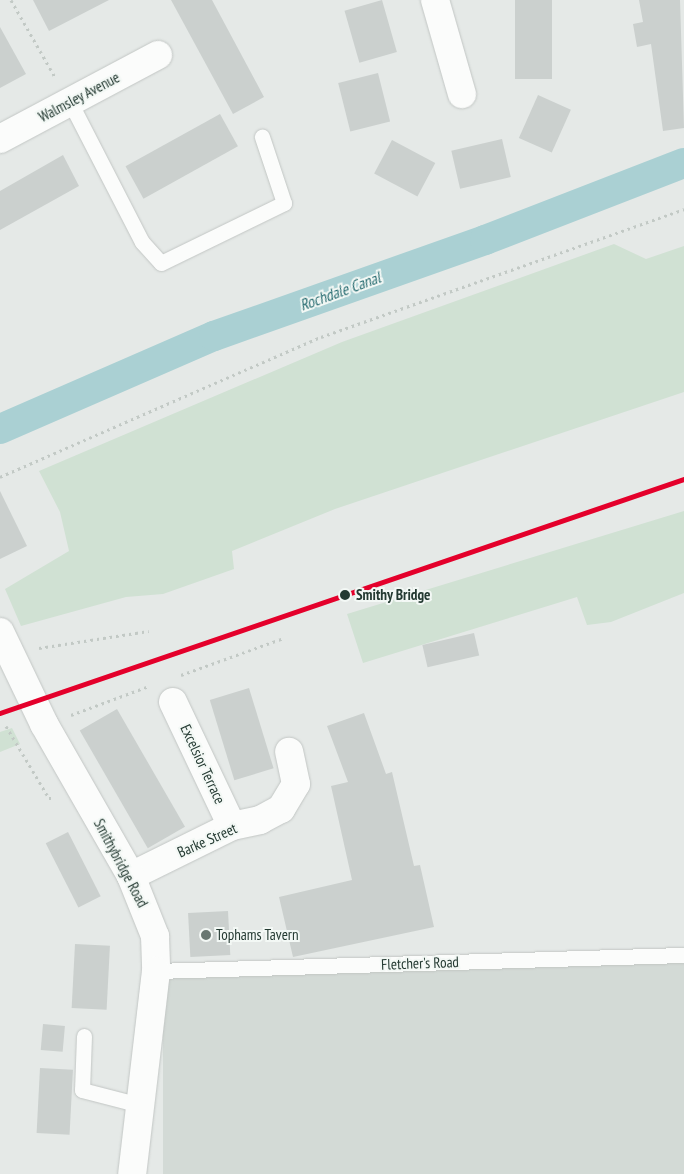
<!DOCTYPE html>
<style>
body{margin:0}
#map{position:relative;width:684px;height:1174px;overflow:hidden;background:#e5e9e7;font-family:"PT Sans Narrow",sans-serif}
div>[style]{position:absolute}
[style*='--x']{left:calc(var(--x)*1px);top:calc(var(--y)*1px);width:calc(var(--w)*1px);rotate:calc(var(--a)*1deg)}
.built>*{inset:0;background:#d3dad6;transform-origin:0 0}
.green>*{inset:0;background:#d0e1d3}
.canal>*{height:30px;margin:-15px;padding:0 15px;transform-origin:15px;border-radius:15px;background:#aad0d3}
.building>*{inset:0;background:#cbd0ce;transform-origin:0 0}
.path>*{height:3px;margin-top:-1.5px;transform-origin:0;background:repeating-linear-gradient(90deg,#c2c9c5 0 2.5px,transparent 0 6.5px)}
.roads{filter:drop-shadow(0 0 1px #c2c6c4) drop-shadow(0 0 1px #c2c6c4)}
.lane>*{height:15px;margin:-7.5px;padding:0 7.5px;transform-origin:7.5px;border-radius:7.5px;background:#fbfcfb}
.street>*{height:28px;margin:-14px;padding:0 14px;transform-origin:14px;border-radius:14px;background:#fbfcfb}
.secondary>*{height:28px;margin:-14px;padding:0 14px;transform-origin:14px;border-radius:14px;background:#fbfcfb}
.rail-1>*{height:5px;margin:-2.5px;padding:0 2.5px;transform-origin:2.5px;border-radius:2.5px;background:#e4002b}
.dots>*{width:14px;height:14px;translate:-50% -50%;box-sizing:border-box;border:2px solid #f3f8f5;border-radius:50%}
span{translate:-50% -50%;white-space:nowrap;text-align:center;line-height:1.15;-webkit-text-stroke:4px #f3f8f5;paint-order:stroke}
.street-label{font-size:15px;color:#243a32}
.stop-label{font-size:15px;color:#243a32;font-weight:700}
.left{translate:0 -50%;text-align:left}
.poi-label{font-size:15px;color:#243a32}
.water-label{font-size:16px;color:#256a6f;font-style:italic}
</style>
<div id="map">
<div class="built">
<div style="left:684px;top:963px;width:211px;height:521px;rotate:90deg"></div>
</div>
<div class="green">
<div style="clip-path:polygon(614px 244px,646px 259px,684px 246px,684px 392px,335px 509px,232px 551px,234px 569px,163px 594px,126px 597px,21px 626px,5px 589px,69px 551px,60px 512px,39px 471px,342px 342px)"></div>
<div style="clip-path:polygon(684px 511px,684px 593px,611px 622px,587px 625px,577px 597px,363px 663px,347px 614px)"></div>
<div style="clip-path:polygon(12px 728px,20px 744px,0 752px,0 732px)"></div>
</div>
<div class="canal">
<div style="--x:0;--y:429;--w:233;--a:-23.5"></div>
<div style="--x:214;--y:336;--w:288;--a:-19.5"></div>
<div style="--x:485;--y:240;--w:213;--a:-21.2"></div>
</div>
<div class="building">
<div style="clip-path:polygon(33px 0,109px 0,49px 31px)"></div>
<div style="clip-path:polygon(171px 0,212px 0,264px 97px,233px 114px)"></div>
<div style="left:382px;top:0;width:54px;height:39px;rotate:74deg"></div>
<div style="left:515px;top:0;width:37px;height:79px"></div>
<div style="clip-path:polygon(639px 0,680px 0,684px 128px,663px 131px,651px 44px,637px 47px,633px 24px,643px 22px)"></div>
<div style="clip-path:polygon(0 27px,26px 74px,0 88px)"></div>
<div style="left:378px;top:73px;width:50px;height:41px;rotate:76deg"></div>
<div style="left:538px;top:95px;width:36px;height:47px;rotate:24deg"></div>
<div style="left:220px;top:114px;width:37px;height:108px;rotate:61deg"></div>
<div style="left:502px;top:139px;width:39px;height:52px;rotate:77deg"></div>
<div style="left:392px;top:140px;width:49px;height:38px;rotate:28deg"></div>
<div style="clip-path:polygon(63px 155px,79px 186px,0 230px,0 191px)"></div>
<div style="clip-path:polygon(0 491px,27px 546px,0 559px)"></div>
<div style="left:474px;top:633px;width:23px;height:53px;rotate:77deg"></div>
<div style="left:249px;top:688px;width:84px;height:41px;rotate:73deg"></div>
<div style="left:117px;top:709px;width:136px;height:43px;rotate:60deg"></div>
<div style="clip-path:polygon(364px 713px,386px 774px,392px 772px,414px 866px,420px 865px,434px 927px,293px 957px,279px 897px,352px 880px,331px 786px,348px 782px,327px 726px)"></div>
<div style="left:68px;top:832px;width:72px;height:25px;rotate:63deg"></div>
<div style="left:228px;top:911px;width:44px;height:40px;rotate:87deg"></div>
<div style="left:75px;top:944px;width:35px;height:64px;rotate:3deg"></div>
<div style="left:43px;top:1024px;width:22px;height:26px;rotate:5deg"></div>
<div style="left:40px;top:1068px;width:33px;height:65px;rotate:3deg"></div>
</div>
<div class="path">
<div style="--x:11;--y:0;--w:89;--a:60.3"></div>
<div style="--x:0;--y:477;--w:350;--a:-23.6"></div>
<div style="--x:321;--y:337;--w:385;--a:-19.4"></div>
<div style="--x:39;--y:648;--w:111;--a:-8.8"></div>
<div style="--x:181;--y:675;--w:109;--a:-19.8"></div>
<div style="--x:71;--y:715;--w:83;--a:-20.4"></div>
<div style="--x:6;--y:726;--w:84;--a:59.2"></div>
<div style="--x:49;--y:798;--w:5;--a:0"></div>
</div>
<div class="roads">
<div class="lane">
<div style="--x:70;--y:102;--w:157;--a:62.8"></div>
<div style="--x:142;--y:242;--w:28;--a:48"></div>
<div style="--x:161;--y:263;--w:137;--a:-26"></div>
<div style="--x:284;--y:203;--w:70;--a:-108.4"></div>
<div style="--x:156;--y:971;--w:528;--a:-1.74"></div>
<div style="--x:84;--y:1036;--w:54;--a:92.1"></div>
<div style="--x:82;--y:1090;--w:60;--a:14.5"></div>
</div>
<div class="street">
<div style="--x:435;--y:0;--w:98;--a:74"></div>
<div style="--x:0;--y:139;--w:179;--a:-28"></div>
<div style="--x:173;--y:702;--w:137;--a:64.6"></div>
<div style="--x:131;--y:876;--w:113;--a:-26.3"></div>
<div style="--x:232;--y:826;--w:29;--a:-12"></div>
<div style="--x:260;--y:820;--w:24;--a:-28"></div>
<div style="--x:281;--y:809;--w:29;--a:-59"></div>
<div style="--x:296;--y:784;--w:33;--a:-102"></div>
</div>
<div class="secondary">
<div style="--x:0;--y:632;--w:102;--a:64.4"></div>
<div style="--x:44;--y:724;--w:175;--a:60.2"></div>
<div style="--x:131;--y:876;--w:65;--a:68.2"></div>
<div style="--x:155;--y:936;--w:35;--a:88"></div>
<div style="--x:156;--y:971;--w:204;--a:96.7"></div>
</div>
</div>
<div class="rail-1">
<div style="--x:0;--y:713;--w:723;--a:-18.89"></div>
</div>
<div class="dots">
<div style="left:345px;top:595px;background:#243a32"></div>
<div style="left:206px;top:935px;background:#687771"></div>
</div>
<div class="street-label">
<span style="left:79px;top:97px;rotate:-28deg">Walmsley Avenue</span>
<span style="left:203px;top:764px;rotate:65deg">Excelsior Terrace</span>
<span style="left:207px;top:840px;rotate:-24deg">Barke Street</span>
<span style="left:121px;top:863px;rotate:62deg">Smithybridge Road</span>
<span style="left:420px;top:963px;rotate:-2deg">Fletcher's Road</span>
</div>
<div class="stop-label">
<span class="left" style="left:356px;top:595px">Smithy Bridge</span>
</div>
<div class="poi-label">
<span class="left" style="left:216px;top:935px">Tophams Tavern</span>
</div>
<div class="water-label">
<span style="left:340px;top:291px;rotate:-20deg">Rochdale Canal</span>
</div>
</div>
